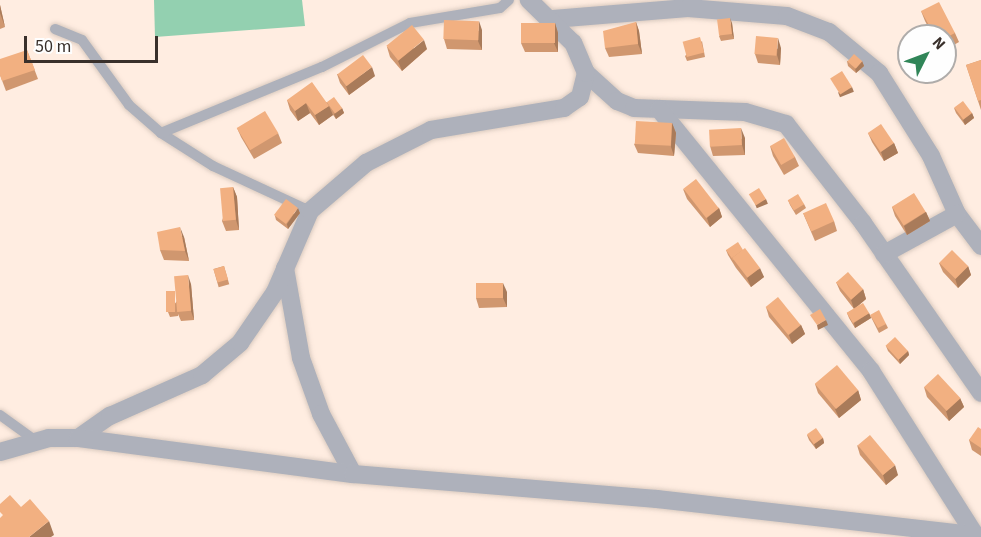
<!DOCTYPE html>
<style>
body{margin:0}
#map{position:relative;width:981px;height:537px;overflow:hidden;background:#ffede1;font-family:"Source Sans 3",sans-serif}
div>[style]{position:absolute}
[style*='--x']{left:calc(var(--x)*1px);top:calc(var(--y)*1px);width:calc(var(--w)*1px);rotate:calc(var(--a)*1deg)}
.green>*{inset:0;background:#93d0b0}
.roads{filter:drop-shadow(0 0 2px #dbcbc0) drop-shadow(0 0 2px #dbcbc0)}
.lane>*{height:10px;margin:-5px;padding:0 5px;transform-origin:5px;border-radius:5px;background:#aeb1bb}
.street>*{height:18px;margin:-9px;padding:0 9px;transform-origin:9px;border-radius:9px;background:#aeb1bb}
.wall>*{inset:0;background:#d0976f;transform-origin:0 0}
.shaded-wall>*{inset:0;background:#a97b5a;transform-origin:0 0}
.building>*{inset:0;background:#f2b081;transform-origin:0 0}
span{translate:-50% -50%;white-space:nowrap;text-align:center;line-height:1.15;-webkit-text-stroke:4.5px #fefefe;paint-order:stroke}
.north{position:absolute;left:897px;top:24px;width:60px;height:60px;box-sizing:border-box;background:#fefefe;border:2px solid #afacaa;border-radius:50%;rotate:48deg;font-size:16px;font-weight:700;line-height:24px;text-align:center;color:#39302b}
.north::after{content:'';display:block;margin:auto;width:21px;height:27px;background:#308558;clip-path:polygon(50% 0,100% 100%,50% 72%,0 100%)}
.scale{position:absolute;left:24px;top:36px;width:134px;height:27px;box-sizing:border-box;border:3px solid #39302b;border-top:0;padding-left:8px;font-size:18px;line-height:21px;white-space:nowrap;color:#39302b;-webkit-text-stroke:4px #fefefe;paint-order:stroke}
</style>
<div id="map">
<div class="green">
<div style="clip-path:polygon(154px 0,302px 0,305px 26px,155px 37px)"></div>
</div>
<div class="roads">
<div class="lane">
<div style="--x:55;--y:29;--w:29;--a:22"></div>
<div style="--x:82;--y:40;--w:80;--a:54.1"></div>
<div style="--x:129;--y:105;--w:43;--a:41.2"></div>
<div style="--x:161;--y:133;--w:62;--a:32.4"></div>
<div style="--x:213;--y:166;--w:107;--a:24.9"></div>
<div style="--x:161;--y:133;--w:174;--a:-22.3"></div>
<div style="--x:322;--y:67;--w:98;--a:-26.6"></div>
<div style="--x:410;--y:23;--w:91;--a:-9.5"></div>
<div style="--x:500;--y:8;--w:12;--a:-42"></div>
<div style="--x:0;--y:415;--w:44;--a:35.8"></div>
</div>
<div class="street">
<div style="--x:553;--y:19;--w:135;--a:-4.7"></div>
<div style="--x:688;--y:8;--w:99;--a:4.6"></div>
<div style="--x:787;--y:16;--w:45;--a:20.9"></div>
<div style="--x:829;--y:32;--w:65;--a:39.4"></div>
<div style="--x:879;--y:73;--w:98;--a:57.9"></div>
<div style="--x:931;--y:156;--w:64;--a:65.9"></div>
<div style="--x:957;--y:214;--w:40;--a:53"></div>
<div style="--x:586;--y:73;--w:42;--a:42.1"></div>
<div style="--x:617;--y:101;--w:18;--a:22"></div>
<div style="--x:634;--y:108;--w:111;--a:2.1"></div>
<div style="--x:745;--y:112;--w:43;--a:16.3"></div>
<div style="--x:786;--y:124;--w:125;--a:52.1"></div>
<div style="--x:863;--y:223;--w:207;--a:55.2"></div>
<div style="--x:659;--y:109;--w:337;--a:51"></div>
<div style="--x:871;--y:371;--w:194;--a:57.6"></div>
<div style="--x:884;--y:254;--w:83;--a:-28.7"></div>
<div style="--x:285;--y:268;--w:91;--a:79.9"></div>
<div style="--x:301;--y:358;--w:59;--a:70.3"></div>
<div style="--x:321;--y:414;--w:68;--a:61.9"></div>
<div style="--x:78;--y:438;--w:39;--a:-35"></div>
<div style="--x:110;--y:416;--w:101;--a:-24"></div>
<div style="--x:202;--y:375;--w:50;--a:-40.1"></div>
<div style="--x:240;--y:343;--w:62;--a:-55.5"></div>
<div style="--x:275;--y:292;--w:88;--a:-66.6"></div>
<div style="--x:310;--y:211;--w:74;--a:-40.6"></div>
<div style="--x:366;--y:163;--w:73;--a:-26.9"></div>
<div style="--x:431;--y:130;--w:135;--a:-9.4"></div>
<div style="--x:564;--y:108;--w:19;--a:-35"></div>
<div style="--x:580;--y:97;--w:25;--a:-76"></div>
<div style="--x:586;--y:73;--w:33;--a:-113"></div>
<div style="--x:573;--y:43;--w:62;--a:-135.7"></div>
<div style="--x:0;--y:452;--w:51;--a:-15.9"></div>
<div style="--x:49;--y:438;--w:29;--a:0"></div>
<div style="--x:78;--y:438;--w:277;--a:7.5"></div>
<div style="--x:353;--y:474;--w:305;--a:4.7"></div>
<div style="--x:657;--y:499;--w:326;--a:6.5"></div>
</div>
</div>
<div class="wall">
<div style="clip-path:polygon(0 5px,5px 27px,0 29px)"></div>
<div style="clip-path:polygon(921px 11px,955px 33px,959px 42px,945px 50px,945px 36px,933px 36px,925px 21px)"></div>
<div style="clip-path:polygon(636px 22px,639px 31px,642px 54px,609px 57px,605px 48px)"></div>
<div style="clip-path:polygon(555px 23px,558px 33px,558px 52px,525px 52px,521px 43px)"></div>
<div style="clip-path:polygon(732px 23px,734px 39px,721px 41px,719px 36px)"></div>
<div style="clip-path:polygon(482px 30px,482px 50px,447px 49px,444px 39px)"></div>
<div style="clip-path:polygon(702px 41px,705px 57px,687px 61px,685px 56px)"></div>
<div style="clip-path:polygon(387px 47px,427px 49px,402px 71px,390px 57px)"></div>
<div style="clip-path:polygon(781px 48px,780px 65px,758px 63px,755px 54px)"></div>
<div style="clip-path:polygon(27px 50px,38px 79px,6px 91px,0 75px)"></div>
<div style="clip-path:polygon(981px 60px,981px 110px,966px 65px)"></div>
<div style="clip-path:polygon(847px 61px,862px 61px,864px 66px,856px 73px,848px 66px)"></div>
<div style="clip-path:polygon(337px 74px,375px 76px,349px 95px,340px 83px)"></div>
<div style="clip-path:polygon(287px 100px,326px 102px,342px 108px,344px 113px,336px 119px,331px 112px,333px 115px,319px 125px,310px 113px,298px 121px,290px 110px)"></div>
<div style="clip-path:polygon(954px 108px,972px 113px,974px 118px,965px 125px,956px 113px)"></div>
<div style="clip-path:polygon(672px 123px,676px 133px,674px 156px,638px 153px,634px 144px)"></div>
<div style="clip-path:polygon(237px 128px,278px 133px,282px 143px,254px 159px,241px 137px)"></div>
<div style="clip-path:polygon(868px 133px,894px 143px,898px 153px,884px 161px,872px 142px)"></div>
<div style="clip-path:polygon(745px 138px,745px 155px,713px 156px,710px 146px)"></div>
<div style="clip-path:polygon(770px 146px,795px 157px,799px 166px,784px 175px,773px 156px)"></div>
<div style="clip-path:polygon(233px 187px,237px 197px,239px 230px,226px 231px,222px 221px)"></div>
<div style="clip-path:polygon(683px 189px,719px 208px,722px 217px,710px 227px,687px 199px)"></div>
<div style="clip-path:polygon(788px 200px,804px 204px,806px 208px,796px 215px,790px 205px)"></div>
<div style="clip-path:polygon(892px 207px,926px 212px,930px 221px,907px 235px,895px 216px)"></div>
<div style="clip-path:polygon(300px 213px,288px 229px,276px 220px,275px 216px)"></div>
<div style="clip-path:polygon(803px 213px,834px 221px,837px 231px,815px 241px)"></div>
<div style="clip-path:polygon(184px 237px,189px 261px,164px 260px,160px 250px)"></div>
<div style="clip-path:polygon(726px 250px,743px 250px,764px 277px,751px 287px,736px 268px,728px 255px)"></div>
<div style="clip-path:polygon(939px 263px,968px 266px,971px 275px,958px 288px,943px 272px)"></div>
<div style="left:224px;top:266px;width:19px;height:11px;rotate:74deg"></div>
<div style="clip-path:polygon(836px 282px,863px 289px,866px 299px,857px 307px,869px 313px,871px 318px,855px 328px,849px 318px,847px 313px,854px 309px,840px 291px)"></div>
<div style="clip-path:polygon(191px 284px,194px 320px,181px 321px,178px 314px,178px 316px,170px 317px,168px 312px)"></div>
<div style="clip-path:polygon(507px 292px,507px 307px,479px 308px,476px 298px)"></div>
<div style="clip-path:polygon(766px 307px,801px 325px,805px 334px,792px 344px,769px 317px)"></div>
<div style="clip-path:polygon(870px 315px,886px 324px,888px 328px,879px 333px)"></div>
<div style="clip-path:polygon(886px 346px,908px 351px,909px 355px,900px 364px,888px 351px)"></div>
<div style="clip-path:polygon(815px 384px,858px 390px,861px 400px,839px 418px,818px 393px)"></div>
<div style="clip-path:polygon(924px 387px,960px 398px,964px 407px,949px 421px,927px 397px)"></div>
<div style="clip-path:polygon(981px 429px,981px 456px,972px 450px,969px 440px)"></div>
<div style="clip-path:polygon(807px 435px,823px 438px,824px 443px,816px 449px,809px 440px)"></div>
<div style="clip-path:polygon(857px 445px,898px 475px,886px 485px,860px 455px)"></div>
</div>
<div class="shaded-wall">
<div style="clip-path:polygon(0 5px,5px 27px,0 13px)"></div>
<div style="clip-path:polygon(730px 18px,732px 23px,734px 39px,732px 34px)"></div>
<div style="clip-path:polygon(479px 21px,482px 30px,482px 50px,478px 41px)"></div>
<div style="clip-path:polygon(636px 22px,639px 31px,642px 54px,638px 44px)"></div>
<div style="clip-path:polygon(555px 23px,558px 33px,558px 52px,554px 43px)"></div>
<div style="clip-path:polygon(778px 38px,781px 48px,780px 65px,777px 55px)"></div>
<div style="clip-path:polygon(424px 40px,427px 49px,402px 71px,398px 61px)"></div>
<div style="clip-path:polygon(862px 61px,864px 66px,856px 73px,855px 68px)"></div>
<div style="clip-path:polygon(372px 67px,375px 76px,349px 95px,346px 86px)"></div>
<div style="left:852px;top:87px;width:5px;height:15px;rotate:68deg"></div>
<div style="clip-path:polygon(306px 103px,310px 113px,298px 121px,295px 111px)"></div>
<div style="clip-path:polygon(329px 106px,333px 115px,319px 125px,315px 115px)"></div>
<div style="clip-path:polygon(342px 108px,344px 113px,336px 119px,334px 114px)"></div>
<div style="clip-path:polygon(972px 113px,974px 118px,965px 125px,963px 120px)"></div>
<div style="clip-path:polygon(672px 123px,676px 133px,674px 156px,671px 147px)"></div>
<div style="clip-path:polygon(741px 128px,745px 138px,745px 155px,742px 145px)"></div>
<div style="clip-path:polygon(894px 143px,898px 153px,884px 161px,881px 152px)"></div>
<div style="clip-path:polygon(233px 187px,237px 197px,239px 230px,236px 220px)"></div>
<div style="left:766px;top:199px;width:5px;height:12px;rotate:68deg"></div>
<div style="clip-path:polygon(298px 208px,300px 213px,288px 229px,287px 224px)"></div>
<div style="clip-path:polygon(719px 208px,722px 217px,710px 227px,707px 218px)"></div>
<div style="clip-path:polygon(926px 212px,930px 221px,907px 235px,904px 226px)"></div>
<div style="clip-path:polygon(180px 227px,184px 237px,189px 261px,185px 251px)"></div>
<div style="clip-path:polygon(968px 266px,971px 275px,958px 288px,955px 278px)"></div>
<div style="clip-path:polygon(760px 268px,764px 277px,751px 287px,747px 278px)"></div>
<div style="clip-path:polygon(188px 275px,191px 284px,194px 320px,191px 311px)"></div>
<div style="clip-path:polygon(503px 283px,507px 292px,507px 307px,503px 298px)"></div>
<div style="clip-path:polygon(863px 289px,866px 299px,854px 309px,851px 300px)"></div>
<div style="clip-path:polygon(869px 313px,871px 318px,855px 328px,854px 323px)"></div>
<div style="clip-path:polygon(826px 320px,828px 325px,818px 330px,817px 325px)"></div>
<div style="clip-path:polygon(801px 325px,805px 334px,792px 344px,789px 335px)"></div>
<div style="clip-path:polygon(908px 351px,909px 355px,900px 364px,899px 359px)"></div>
<div style="clip-path:polygon(858px 390px,861px 400px,839px 418px,835px 409px)"></div>
<div style="clip-path:polygon(960px 398px,964px 407px,949px 421px,946px 411px)"></div>
<div style="clip-path:polygon(823px 438px,824px 443px,816px 449px,814px 444px)"></div>
<div style="clip-path:polygon(895px 465px,898px 475px,886px 485px,883px 475px)"></div>
<div style="clip-path:polygon(49px 521px,54px 535px,51px 537px,29px 537px)"></div>
</div>
<div class="building">
<div style="clip-path:polygon(939px 2px,955px 33px,945px 38px,945px 36px,935px 36px,921px 11px)"></div>
<div style="left:730px;top:18px;width:16px;height:13px;rotate:83deg"></div>
<div style="left:444px;top:20px;width:35px;height:19px;rotate:2deg"></div>
<div style="clip-path:polygon(636px 22px,638px 44px,605px 48px,603px 31px)"></div>
<div style="left:521px;top:23px;width:34px;height:20px"></div>
<div style="left:412px;top:25px;width:19px;height:33px;rotate:51deg"></div>
<div style="left:756px;top:36px;width:22px;height:18px;rotate:5deg"></div>
<div style="left:700px;top:37px;width:16px;height:18px;rotate:75deg"></div>
<div style="clip-path:polygon(27px 50px,35px 70px,2px 81px,0 75px,0 59px)"></div>
<div style="left:854px;top:54px;width:11px;height:10px;rotate:41deg"></div>
<div style="left:363px;top:55px;width:15px;height:32px;rotate:53deg"></div>
<div style="clip-path:polygon(981px 60px,981px 100px,978px 101px,966px 65px)"></div>
<div style="left:842px;top:71px;width:19px;height:14px;rotate:58deg"></div>
<div style="clip-path:polygon(312px 82px,329px 106px,315px 115px,306px 103px,295px 111px,287px 100px)"></div>
<div style="left:334px;top:97px;width:14px;height:9px;rotate:54deg"></div>
<div style="left:963px;top:101px;width:15px;height:11px;rotate:53deg"></div>
<div style="left:265px;top:111px;width:26px;height:33px;rotate:59deg"></div>
<div style="left:636px;top:121px;width:36px;height:23px;rotate:3deg"></div>
<div style="left:881px;top:124px;width:23px;height:16px;rotate:56deg"></div>
<div style="left:741px;top:128px;width:17px;height:32px;rotate:87deg"></div>
<div style="left:784px;top:138px;width:22px;height:16px;rotate:60deg"></div>
<div style="left:696px;top:179px;width:37px;height:16px;rotate:52deg"></div>
<div style="left:233px;top:187px;width:33px;height:13px;rotate:85deg"></div>
<div style="left:759px;top:188px;width:13px;height:12px;rotate:58deg"></div>
<div style="left:914px;top:193px;width:22px;height:26px;rotate:58deg"></div>
<div style="left:798px;top:194px;width:12px;height:12px;rotate:59deg"></div>
<div style="left:286px;top:199px;width:15px;height:20px;rotate:37deg"></div>
<div style="left:826px;top:203px;width:20px;height:25px;rotate:66deg"></div>
<div style="clip-path:polygon(180px 227px,185px 251px,160px 250px,157px 232px)"></div>
<div style="clip-path:polygon(738px 242px,743px 250px,732px 258px,734px 260px,733px 260px,726px 250px)"></div>
<div style="left:745px;top:248px;width:25px;height:16px;rotate:53deg"></div>
<div style="left:952px;top:250px;width:23px;height:18px;rotate:45deg"></div>
<div style="left:224px;top:266px;width:14px;height:11px;rotate:73deg"></div>
<div style="left:848px;top:272px;width:23px;height:16px;rotate:49deg"></div>
<div style="left:188px;top:275px;width:36px;height:14px;rotate:85deg"></div>
<div style="left:476px;top:283px;width:27px;height:15px"></div>
<div style="left:166px;top:291px;width:9px;height:21px"></div>
<div style="left:778px;top:297px;width:36px;height:16px;rotate:51deg"></div>
<div style="left:863px;top:303px;width:12px;height:19px;rotate:59deg"></div>
<div style="clip-path:polygon(820px 309px,826px 320px,817px 325px,810px 315px)"></div>
<div style="clip-path:polygon(879px 310px,886px 324px,878px 328px,870px 315px)"></div>
<div style="left:895px;top:337px;width:19px;height:13px;rotate:47deg"></div>
<div style="left:837px;top:365px;width:33px;height:29px;rotate:50deg"></div>
<div style="left:938px;top:374px;width:33px;height:19px;rotate:47deg"></div>
<div style="clip-path:polygon(978px 427px,981px 429px,981px 448px,969px 440px)"></div>
<div style="left:816px;top:428px;width:12px;height:11px;rotate:55deg"></div>
<div style="left:870px;top:435px;width:39px;height:16px;rotate:50deg"></div>
<div style="clip-path:polygon(10px 495px,21px 507px,30px 499px,49px 521px,29px 537px,0 537px,0 518px,3px 515px,0 512px,0 504px)"></div>
</div>
<div class="north">N</div>
<div class="scale">50 m</div>
</div>
